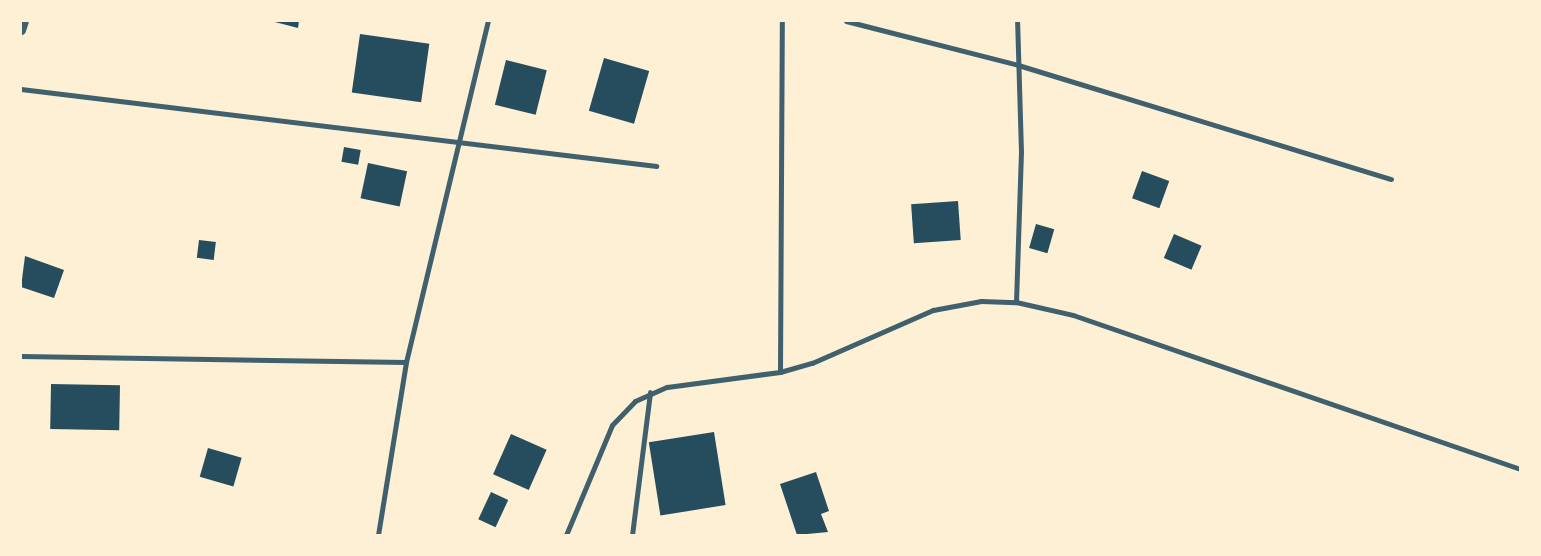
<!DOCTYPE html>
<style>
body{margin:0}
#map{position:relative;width:1541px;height:556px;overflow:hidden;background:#fdf0d5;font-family:"Titillium Web",sans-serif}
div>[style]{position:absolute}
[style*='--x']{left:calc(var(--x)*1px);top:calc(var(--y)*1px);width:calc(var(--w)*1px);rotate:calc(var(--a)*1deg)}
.building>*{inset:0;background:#264d5e;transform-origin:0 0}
.minor>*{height:5px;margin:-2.5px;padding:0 2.5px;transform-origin:2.5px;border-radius:2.5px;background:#3f606c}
.tertiary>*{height:9px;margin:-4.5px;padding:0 4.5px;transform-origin:4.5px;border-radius:4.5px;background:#3f606c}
span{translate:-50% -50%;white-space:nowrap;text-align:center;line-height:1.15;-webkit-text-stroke:4px #fdf0d5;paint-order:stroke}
.frame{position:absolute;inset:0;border:22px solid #fdf0d5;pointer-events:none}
</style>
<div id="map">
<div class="building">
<div style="clip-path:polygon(271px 21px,299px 21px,298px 28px)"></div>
<div style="left:360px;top:34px;width:70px;height:59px;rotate:8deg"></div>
<div style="left:604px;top:58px;width:47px;height:55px;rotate:16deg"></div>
<div style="left:506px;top:60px;width:42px;height:46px;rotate:14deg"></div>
<div style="left:344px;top:147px;width:17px;height:15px;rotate:10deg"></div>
<div style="left:368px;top:163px;width:40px;height:36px;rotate:12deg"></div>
<div style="left:1142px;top:171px;width:29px;height:29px;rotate:20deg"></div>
<div style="left:958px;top:201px;width:39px;height:47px;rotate:86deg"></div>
<div style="left:1036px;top:224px;width:19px;height:25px;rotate:16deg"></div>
<div style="left:1174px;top:234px;width:30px;height:26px;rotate:23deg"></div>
<div style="left:199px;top:240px;width:17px;height:18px;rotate:7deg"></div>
<div style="clip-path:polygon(25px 256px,64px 270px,54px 298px,21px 287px)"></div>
<div style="left:51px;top:384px;width:69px;height:45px;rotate:1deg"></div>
<div style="left:714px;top:432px;width:74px;height:66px;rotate:81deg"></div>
<div style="left:511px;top:434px;width:39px;height:44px;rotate:24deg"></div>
<div style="left:208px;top:448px;width:35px;height:30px;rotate:16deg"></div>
<div style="clip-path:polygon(816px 472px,829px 511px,821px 514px,828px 532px,797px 535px,780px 484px)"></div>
<div style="left:491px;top:492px;width:19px;height:30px;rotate:25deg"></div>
</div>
<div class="minor">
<div style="--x:846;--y:21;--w:178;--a:14.3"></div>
<div style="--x:1018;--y:65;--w:390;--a:17"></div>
<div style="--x:21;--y:89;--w:640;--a:6.91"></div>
<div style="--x:1016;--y:302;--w:150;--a:-88.1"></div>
<div style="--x:1021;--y:152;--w:131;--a:-91.7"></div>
<div style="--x:21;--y:356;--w:385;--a:0.9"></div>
<div style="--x:780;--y:372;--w:351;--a:-89.7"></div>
<div style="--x:378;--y:535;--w:175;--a:-80.8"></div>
<div style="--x:406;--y:362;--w:351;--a:-76.5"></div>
<div style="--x:566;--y:535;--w:119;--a:-67.3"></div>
<div style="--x:612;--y:425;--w:33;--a:-46"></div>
<div style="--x:635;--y:401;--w:35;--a:-24"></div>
<div style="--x:667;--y:387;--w:114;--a:-7.6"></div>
<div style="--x:780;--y:372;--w:33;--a:-16"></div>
<div style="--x:812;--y:363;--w:132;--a:-23.7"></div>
<div style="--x:933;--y:310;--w:49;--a:-10.6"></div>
<div style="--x:981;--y:301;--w:35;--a:2"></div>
<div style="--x:1016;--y:302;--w:58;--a:12.8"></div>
<div style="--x:1073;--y:315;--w:473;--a:19"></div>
<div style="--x:632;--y:535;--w:144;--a:-82.8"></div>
</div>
<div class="tertiary">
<div style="--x:21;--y:30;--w:9;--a:-72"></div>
</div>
<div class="frame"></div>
</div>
